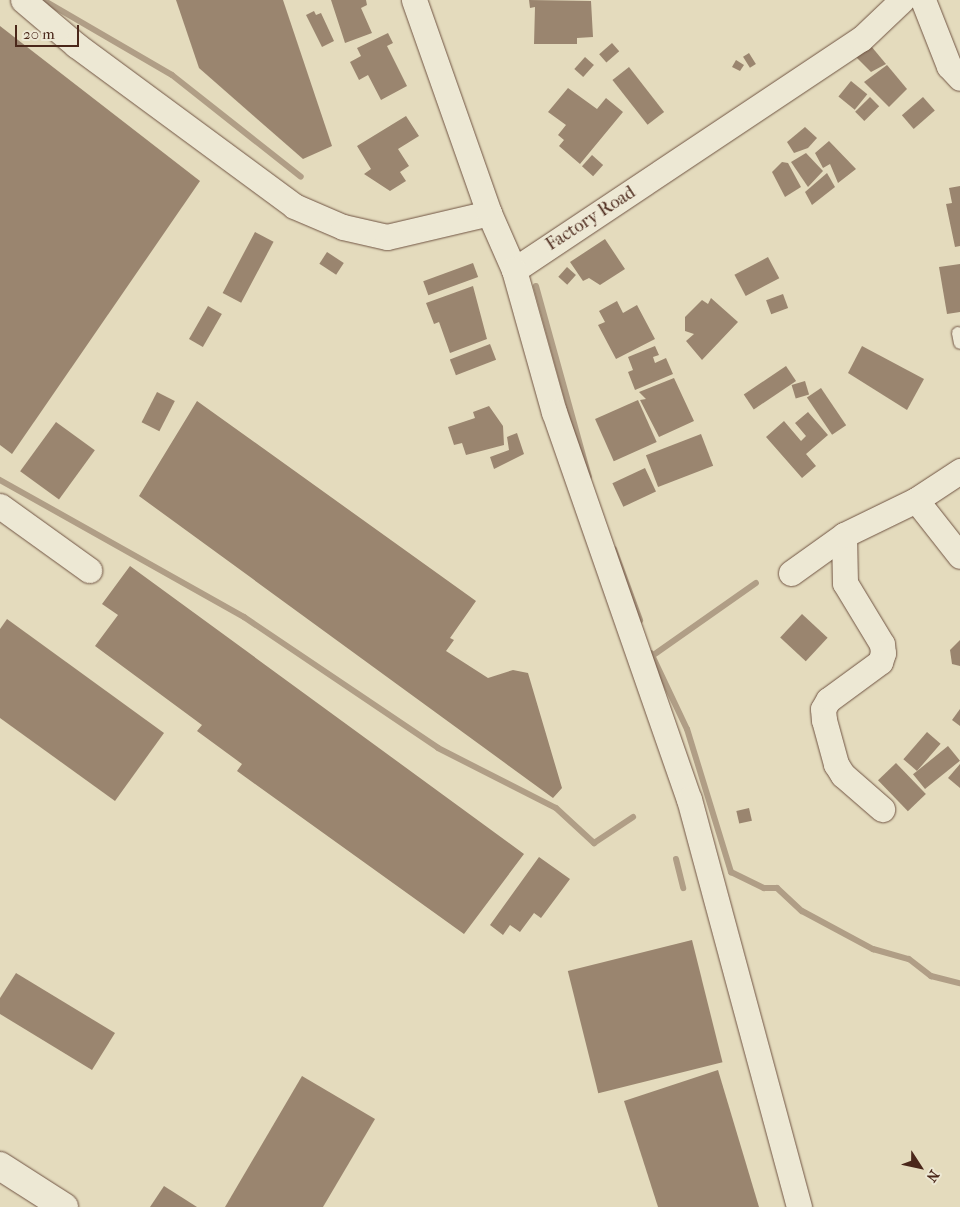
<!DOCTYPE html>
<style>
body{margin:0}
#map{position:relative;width:960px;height:1207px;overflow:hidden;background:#e4dbbd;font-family:"IM FELL French Canon",serif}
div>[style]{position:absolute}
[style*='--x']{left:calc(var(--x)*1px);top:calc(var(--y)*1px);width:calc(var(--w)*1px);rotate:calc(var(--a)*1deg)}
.stream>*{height:6px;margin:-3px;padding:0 3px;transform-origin:3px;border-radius:3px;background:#b09e86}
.building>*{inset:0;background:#9a856f;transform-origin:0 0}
.roads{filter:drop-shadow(0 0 1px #705443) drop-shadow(0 0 1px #705443)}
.lane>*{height:12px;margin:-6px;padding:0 6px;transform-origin:6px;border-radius:6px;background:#ede8d4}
.street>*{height:25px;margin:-12.5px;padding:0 12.5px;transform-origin:12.5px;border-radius:12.5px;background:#ede8d4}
.secondary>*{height:28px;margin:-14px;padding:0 14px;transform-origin:14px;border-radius:14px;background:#ede8d4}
span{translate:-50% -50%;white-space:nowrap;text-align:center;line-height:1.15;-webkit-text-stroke:4px #ede8d4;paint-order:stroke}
.street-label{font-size:18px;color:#4a271a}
.north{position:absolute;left:895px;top:1142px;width:50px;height:50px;-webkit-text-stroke:4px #ede8d4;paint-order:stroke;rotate:125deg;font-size:14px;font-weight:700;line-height:20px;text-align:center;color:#4a271a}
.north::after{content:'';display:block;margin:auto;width:18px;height:22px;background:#4a271a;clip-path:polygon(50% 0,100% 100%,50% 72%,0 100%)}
.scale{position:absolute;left:15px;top:25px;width:64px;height:22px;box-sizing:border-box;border:2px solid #4a271a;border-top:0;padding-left:6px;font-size:15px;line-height:18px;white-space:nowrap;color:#4a271a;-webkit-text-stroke:4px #ede8d4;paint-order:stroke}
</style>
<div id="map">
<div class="stream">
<div style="--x:43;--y:0;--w:149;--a:30.2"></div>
<div style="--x:172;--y:75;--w:164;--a:38.3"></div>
<div style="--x:536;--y:286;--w:198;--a:74.5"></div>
<div style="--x:0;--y:480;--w:280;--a:29.3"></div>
<div style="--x:244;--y:617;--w:234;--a:34"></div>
<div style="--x:438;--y:748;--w:132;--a:27"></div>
<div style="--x:556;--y:808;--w:52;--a:42.6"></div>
<div style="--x:594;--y:843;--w:47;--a:-33.7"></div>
<div style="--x:614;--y:549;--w:76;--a:69.9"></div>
<div style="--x:651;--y:653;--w:84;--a:64.7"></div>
<div style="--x:687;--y:729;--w:150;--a:72.9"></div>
<div style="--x:731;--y:872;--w:37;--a:26"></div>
<div style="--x:764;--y:888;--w:13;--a:0"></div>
<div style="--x:777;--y:888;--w:34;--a:43"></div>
<div style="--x:802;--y:911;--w:81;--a:28.2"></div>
<div style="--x:873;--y:949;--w:37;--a:16"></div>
<div style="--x:909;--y:959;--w:28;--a:38"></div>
<div style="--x:931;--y:976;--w:30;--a:14"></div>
<div style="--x:652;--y:656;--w:127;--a:-35.1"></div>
<div style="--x:676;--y:859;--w:30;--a:76"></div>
</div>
<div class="building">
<div style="clip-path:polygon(176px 0,283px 0,332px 146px,303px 159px,199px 68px)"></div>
<div style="clip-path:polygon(331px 0,366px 0,367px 5px,361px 8px,372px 33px,345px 43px)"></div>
<div style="clip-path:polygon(529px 0,591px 1px,593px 37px,577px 38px,577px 44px,534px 44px,535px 7px,530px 8px)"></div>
<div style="clip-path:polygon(314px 11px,316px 15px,321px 13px,334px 41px,322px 47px,306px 15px)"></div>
<div style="clip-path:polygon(0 26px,200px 181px,12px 454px,0 445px)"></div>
<div style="clip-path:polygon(388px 33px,393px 43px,387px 46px,407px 86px,381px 100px,368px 75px,359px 80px,350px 62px,361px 56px,357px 48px)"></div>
<div style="left:612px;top:43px;width:11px;height:17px;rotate:49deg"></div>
<div style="clip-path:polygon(871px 46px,886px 64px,871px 72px,856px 57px)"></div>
<div style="left:749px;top:53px;width:13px;height:7px;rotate:58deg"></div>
<div style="left:585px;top:57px;width:12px;height:16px;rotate:42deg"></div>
<div style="clip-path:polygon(736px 60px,744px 65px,740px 71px,732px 67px)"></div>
<div style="clip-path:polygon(887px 65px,907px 89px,889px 107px,864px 82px)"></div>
<div style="left:629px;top:67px;width:57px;height:21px;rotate:52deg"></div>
<div style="left:851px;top:81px;width:21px;height:20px;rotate:39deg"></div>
<div style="clip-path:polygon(568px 88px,597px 109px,606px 98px,623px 112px,580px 164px,559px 146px,564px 140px,558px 135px,566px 125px,548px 112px)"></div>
<div style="left:870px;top:97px;width:13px;height:21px;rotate:45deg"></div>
<div style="left:923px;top:97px;width:18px;height:28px;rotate:49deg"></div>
<div style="clip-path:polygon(406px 116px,419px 136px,398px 149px,409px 166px,400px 172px,406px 181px,390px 191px,364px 174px,371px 169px,357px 146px)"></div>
<div style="clip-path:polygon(805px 127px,817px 138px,808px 148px,794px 153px,787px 142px)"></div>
<div style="clip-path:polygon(829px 141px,856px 169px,838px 183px,830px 164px,823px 168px,815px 153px)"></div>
<div style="clip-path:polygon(806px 153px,823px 171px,808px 187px,791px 162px)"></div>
<div style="left:592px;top:155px;width:15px;height:15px;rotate:42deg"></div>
<div style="clip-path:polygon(782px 162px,788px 163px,801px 187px,785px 197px,772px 172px)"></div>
<div style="clip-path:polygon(827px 173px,835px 187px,812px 205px,805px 192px)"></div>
<div style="clip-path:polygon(960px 186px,960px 246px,955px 247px,946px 204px,952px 203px,949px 188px)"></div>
<div style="left:255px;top:232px;width:21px;height:69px;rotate:28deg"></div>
<div style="clip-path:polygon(605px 239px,625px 269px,600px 285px,589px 278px,583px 281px,570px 262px)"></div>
<div style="left:327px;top:252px;width:20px;height:14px;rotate:33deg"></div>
<div style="left:768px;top:257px;width:24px;height:38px;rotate:62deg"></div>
<div style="left:473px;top:263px;width:15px;height:53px;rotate:70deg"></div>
<div style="clip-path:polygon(960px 264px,960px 312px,947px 314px,939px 267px)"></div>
<div style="left:567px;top:267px;width:12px;height:13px;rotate:42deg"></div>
<div style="clip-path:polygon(473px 286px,487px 339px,450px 353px,439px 322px,434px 324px,426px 303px)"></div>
<div style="left:783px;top:294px;width:15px;height:18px;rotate:70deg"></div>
<div style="clip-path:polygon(711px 298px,738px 322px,702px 360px,686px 341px,694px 334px,685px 331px,685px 317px,702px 300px,708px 304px)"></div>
<div style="clip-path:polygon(617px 301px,623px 313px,637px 305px,655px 339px,616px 359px,598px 325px,605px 322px,599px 311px)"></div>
<div style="left:208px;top:306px;width:16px;height:38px;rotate:30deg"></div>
<div style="left:490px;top:344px;width:17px;height:43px;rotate:69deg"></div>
<div style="clip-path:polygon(655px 346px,659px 355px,653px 357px,655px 363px,666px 358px,673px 374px,635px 390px,628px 372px,633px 370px,628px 357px)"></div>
<div style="clip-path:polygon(862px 346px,924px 379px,907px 410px,848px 373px)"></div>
<div style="left:786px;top:366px;width:18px;height:51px;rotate:56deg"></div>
<div style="clip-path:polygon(674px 378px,694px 421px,659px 437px,640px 400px,646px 399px,639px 392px)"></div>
<div style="left:805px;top:381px;width:14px;height:14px;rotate:73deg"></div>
<div style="left:821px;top:388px;width:45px;height:17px;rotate:56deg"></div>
<div style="left:157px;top:392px;width:20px;height:34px;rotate:27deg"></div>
<div style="left:638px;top:400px;width:46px;height:47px;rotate:66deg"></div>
<div style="clip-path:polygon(197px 401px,476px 601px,450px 638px,454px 640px,446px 651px,488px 678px,513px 670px,528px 673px,562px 788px,553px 798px,139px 496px)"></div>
<div style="clip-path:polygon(489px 406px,503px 426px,504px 445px,466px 455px,462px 443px,454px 445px,448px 427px,475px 418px,473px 412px)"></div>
<div style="clip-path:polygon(808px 412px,828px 435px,806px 454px,816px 466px,802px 478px,766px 437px,784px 421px,801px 441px,806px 436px,795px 423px)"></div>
<div style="left:56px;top:422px;width:48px;height:61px;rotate:36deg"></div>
<div style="clip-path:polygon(517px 433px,524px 454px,494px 469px,490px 457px,509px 450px,507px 437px)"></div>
<div style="left:701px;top:434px;width:34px;height:59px;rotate:69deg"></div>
<div style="left:645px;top:468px;width:26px;height:36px;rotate:65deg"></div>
<div style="clip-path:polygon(130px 566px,524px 854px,464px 934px,237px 771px,242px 764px,197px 731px,202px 725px,95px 646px,118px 615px,102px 604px)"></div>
<div style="left:802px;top:614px;width:35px;height:32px;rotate:43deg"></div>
<div style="clip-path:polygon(7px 619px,164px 733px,115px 801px,0 718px,0 629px)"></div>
<div style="clip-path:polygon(960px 640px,960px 666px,952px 664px,950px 650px)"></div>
<div style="clip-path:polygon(960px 709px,960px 726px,952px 720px)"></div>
<div style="left:927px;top:732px;width:18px;height:36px;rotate:41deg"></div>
<div style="left:948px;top:746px;width:19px;height:45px;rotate:51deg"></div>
<div style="left:896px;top:763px;width:43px;height:25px;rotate:46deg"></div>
<div style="clip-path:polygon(960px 764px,960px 788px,948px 778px)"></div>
<div style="left:749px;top:808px;width:13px;height:13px;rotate:77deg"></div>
<div style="clip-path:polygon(539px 857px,570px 879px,541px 918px,534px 913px,520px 932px,510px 925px,503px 935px,490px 925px)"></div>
<div style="left:692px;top:940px;width:126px;height:128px;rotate:76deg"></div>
<div style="clip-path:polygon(16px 973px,115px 1033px,92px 1070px,0 1014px,0 998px)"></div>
<div style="clip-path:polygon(718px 1070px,759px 1207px,658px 1207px,624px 1101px)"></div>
<div style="clip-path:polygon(302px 1076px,375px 1119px,323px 1207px,225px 1207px)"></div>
<div style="clip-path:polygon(164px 1186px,197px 1207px,150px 1207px)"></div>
</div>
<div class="roads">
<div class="lane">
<div style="--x:958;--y:333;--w:10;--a:79"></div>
</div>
<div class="street">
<div style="--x:23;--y:0;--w:70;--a:40.3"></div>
<div style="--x:76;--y:45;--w:271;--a:36.4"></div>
<div style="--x:294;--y:206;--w:53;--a:23.2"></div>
<div style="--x:343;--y:227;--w:45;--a:12.8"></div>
<div style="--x:387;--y:237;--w:105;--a:-13.2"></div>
<div style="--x:414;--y:0;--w:226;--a:70.6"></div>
<div style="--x:489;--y:213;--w:62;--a:66.3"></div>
<div style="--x:514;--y:270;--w:417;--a:-33.7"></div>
<div style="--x:861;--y:39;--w:57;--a:-43.6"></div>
<div style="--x:923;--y:0;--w:71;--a:68.5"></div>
<div style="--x:949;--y:66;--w:16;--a:47"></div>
<div style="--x:514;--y:270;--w:148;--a:74.3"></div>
<div style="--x:554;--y:412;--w:410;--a:70.8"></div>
<div style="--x:689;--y:799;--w:423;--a:74.9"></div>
<div style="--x:916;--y:500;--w:71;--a:51.8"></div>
<div style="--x:0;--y:506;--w:110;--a:35.7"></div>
<div style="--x:844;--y:535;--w:48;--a:88.8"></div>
<div style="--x:845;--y:583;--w:71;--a:58.8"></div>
<div style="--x:882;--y:644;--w:9;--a:84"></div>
<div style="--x:883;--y:653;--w:9;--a:108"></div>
<div style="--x:880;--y:662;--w:64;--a:143.8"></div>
<div style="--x:828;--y:700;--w:10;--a:119"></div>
<div style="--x:823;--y:709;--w:11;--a:85"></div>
<div style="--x:824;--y:720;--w:46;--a:74.7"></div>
<div style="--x:836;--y:764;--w:13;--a:58"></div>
<div style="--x:843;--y:775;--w:52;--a:41.1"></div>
<div style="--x:791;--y:573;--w:65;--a:-35.6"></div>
<div style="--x:844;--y:535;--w:80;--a:-25.9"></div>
<div style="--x:916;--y:500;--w:53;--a:-33.4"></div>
</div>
<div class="secondary">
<div style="--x:0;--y:1166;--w:76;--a:32.6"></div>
</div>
</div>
<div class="street-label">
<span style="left:591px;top:219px;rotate:-33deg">Factory Road</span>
</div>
<div class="north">N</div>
<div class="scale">20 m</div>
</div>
